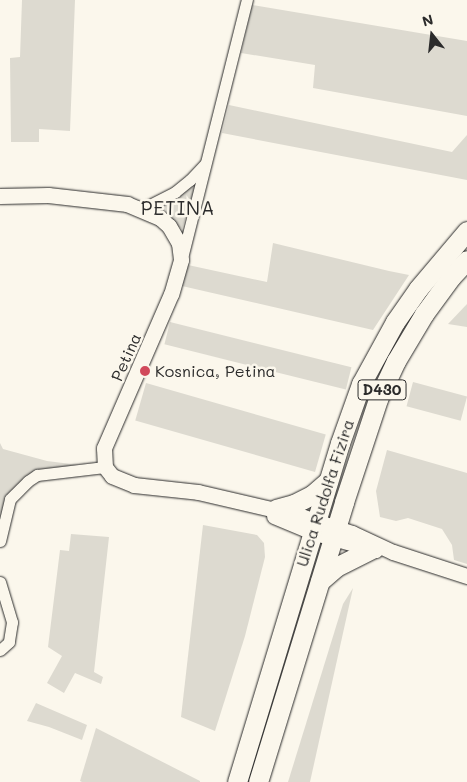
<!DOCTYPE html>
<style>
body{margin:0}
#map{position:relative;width:467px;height:782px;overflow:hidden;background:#fbf7ec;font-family:Mali,sans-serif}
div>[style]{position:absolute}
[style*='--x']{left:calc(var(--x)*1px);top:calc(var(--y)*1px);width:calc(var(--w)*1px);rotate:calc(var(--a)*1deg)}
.green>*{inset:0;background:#dddad0;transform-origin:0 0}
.roads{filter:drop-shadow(0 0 1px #2b2b2b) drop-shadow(0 0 1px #2b2b2b)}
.minor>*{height:11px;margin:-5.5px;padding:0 5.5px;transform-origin:5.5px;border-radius:5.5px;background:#fbf7ec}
.tertiary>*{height:15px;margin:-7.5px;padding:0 7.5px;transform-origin:7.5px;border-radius:7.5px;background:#fbf7ec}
.primary>*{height:19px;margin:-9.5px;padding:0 9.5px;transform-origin:9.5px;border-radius:9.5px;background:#fbf7ec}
.dots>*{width:14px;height:14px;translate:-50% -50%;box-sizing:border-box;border:2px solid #fbf7ec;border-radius:50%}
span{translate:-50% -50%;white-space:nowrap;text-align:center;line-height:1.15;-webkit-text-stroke:5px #fbf7ec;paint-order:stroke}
.shield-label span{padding:1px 4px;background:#fbf7ec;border:1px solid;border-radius:4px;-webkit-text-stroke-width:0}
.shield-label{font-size:15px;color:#2b2b2b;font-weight:700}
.street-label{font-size:16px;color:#2b2b2b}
.poi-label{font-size:16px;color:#2b2b2b}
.left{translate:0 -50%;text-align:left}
.quarter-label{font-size:19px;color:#2b2b2b;letter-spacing:1px}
.north{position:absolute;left:407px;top:10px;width:50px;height:50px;-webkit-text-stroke:4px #fbf7ec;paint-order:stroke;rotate:344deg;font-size:14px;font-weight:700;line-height:20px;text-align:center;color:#2b2b2b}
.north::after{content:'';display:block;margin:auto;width:18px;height:22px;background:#2b2b2b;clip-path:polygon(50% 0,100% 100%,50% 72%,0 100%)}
</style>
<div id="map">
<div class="green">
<div style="clip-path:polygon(22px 0,75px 0,70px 131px,39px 129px,39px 142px,11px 142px,10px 58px,20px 57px)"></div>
<div style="clip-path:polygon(252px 5px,467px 41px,467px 116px,313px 88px,315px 65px,241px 53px)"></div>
<div style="clip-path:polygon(229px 105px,452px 152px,467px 135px,467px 180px,222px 133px)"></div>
<div style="clip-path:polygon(190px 187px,195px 188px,182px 229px,154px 207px)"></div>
<div style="clip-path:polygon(273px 243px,389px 271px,409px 275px,373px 330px,182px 286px,188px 265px,267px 282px)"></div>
<div style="clip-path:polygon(467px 304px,467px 327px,448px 324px)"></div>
<div style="left:170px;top:322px;width:187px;height:23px;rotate:14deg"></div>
<div style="left:413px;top:382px;width:56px;height:25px;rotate:15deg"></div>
<div style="left:146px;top:383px;width:187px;height:39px;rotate:16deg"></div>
<div style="clip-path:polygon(0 443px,3px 449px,47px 461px,79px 465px,27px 477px,0 523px)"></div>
<div style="clip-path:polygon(387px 450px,467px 473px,467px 564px,454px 560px,452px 545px,442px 529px,408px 518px,396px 521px,380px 517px,376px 491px)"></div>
<div style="clip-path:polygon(203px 525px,257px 535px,264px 543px,265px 557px,245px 636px,215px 731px,181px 717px)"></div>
<div style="clip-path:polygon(71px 534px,109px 537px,94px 672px,103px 677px,101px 684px,75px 673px,64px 693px,47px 683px,62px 656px,48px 647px,60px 550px,69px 551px)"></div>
<div style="clip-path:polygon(353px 588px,310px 782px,288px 782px,343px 604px)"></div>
<div style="clip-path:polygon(36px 703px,87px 725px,82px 740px,49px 727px,27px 721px)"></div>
<div style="clip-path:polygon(96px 728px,200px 781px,200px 782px,82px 782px,80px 781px)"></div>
</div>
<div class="roads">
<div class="minor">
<div style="--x:142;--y:209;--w:37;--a:-27"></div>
<div style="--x:175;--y:192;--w:19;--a:-39"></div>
<div style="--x:190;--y:180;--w:22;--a:-47"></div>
<div style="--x:183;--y:254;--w:262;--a:-75.9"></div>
<div style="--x:0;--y:541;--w:43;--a:-76.6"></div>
<div style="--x:10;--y:499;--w:25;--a:-45"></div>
<div style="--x:28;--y:481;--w:11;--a:-34"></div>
<div style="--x:37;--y:475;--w:68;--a:-6.7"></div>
<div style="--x:0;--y:582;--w:42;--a:73.3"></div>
<div style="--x:12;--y:622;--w:20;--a:99"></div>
<div style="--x:9;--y:642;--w:12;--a:138"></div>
</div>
<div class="tertiary">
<div style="--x:0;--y:196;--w:48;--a:-1.2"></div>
<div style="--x:48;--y:195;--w:80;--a:6.5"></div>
<div style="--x:127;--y:204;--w:36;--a:23"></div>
<div style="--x:160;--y:218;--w:12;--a:42"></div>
<div style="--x:169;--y:226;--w:20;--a:60"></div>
<div style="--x:179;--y:243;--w:17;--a:83"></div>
<div style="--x:181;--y:260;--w:35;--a:106"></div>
<div style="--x:171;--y:294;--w:168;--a:113.5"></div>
<div style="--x:104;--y:448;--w:19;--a:87"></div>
<div style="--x:105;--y:467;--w:11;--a:52"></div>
<div style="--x:112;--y:476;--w:24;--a:22"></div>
<div style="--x:134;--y:485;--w:64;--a:6.2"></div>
<div style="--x:198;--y:492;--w:106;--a:13.1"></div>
<div style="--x:301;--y:516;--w:54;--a:18.4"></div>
<div style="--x:352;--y:533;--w:45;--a:24.9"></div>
<div style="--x:393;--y:552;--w:78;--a:18"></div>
<div style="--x:274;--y:516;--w:41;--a:22.8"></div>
<div style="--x:312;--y:532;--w:66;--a:15.9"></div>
</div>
<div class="primary">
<div style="--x:276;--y:509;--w:19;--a:-16"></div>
<div style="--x:294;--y:504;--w:20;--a:-27"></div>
<div style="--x:312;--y:495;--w:21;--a:-41"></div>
<div style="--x:320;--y:581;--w:21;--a:-41"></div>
<div style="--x:336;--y:567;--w:40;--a:-26.6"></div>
<div style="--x:237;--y:782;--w:354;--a:-73.1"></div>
<div style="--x:340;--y:443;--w:63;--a:-70.4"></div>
<div style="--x:361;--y:384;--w:71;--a:-61.3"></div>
<div style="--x:395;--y:322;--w:40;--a:-55.1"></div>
<div style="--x:418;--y:289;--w:76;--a:-49.8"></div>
<div style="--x:258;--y:782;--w:293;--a:-72.9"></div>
<div style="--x:344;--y:502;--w:108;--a:-71.7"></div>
<div style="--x:378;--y:399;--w:42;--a:-64.7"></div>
<div style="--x:396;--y:361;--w:55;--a:-59.2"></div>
<div style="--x:424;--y:314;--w:46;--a:-53.9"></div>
<div style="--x:451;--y:277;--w:23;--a:-47"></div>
</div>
</div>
<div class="dots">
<div style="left:145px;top:371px;background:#d1495b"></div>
</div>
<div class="shield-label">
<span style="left:382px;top:390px">D430</span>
</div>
<div class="street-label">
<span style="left:126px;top:357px;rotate:-66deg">Petina</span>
<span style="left:325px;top:493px;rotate:-72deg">Ulica Rudolfa Fizira</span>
</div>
<div class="poi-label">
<span class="left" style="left:155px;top:371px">Kosnica, Petina</span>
</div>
<div class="quarter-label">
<span style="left:178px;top:208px">PETINA</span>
</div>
<div class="north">N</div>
</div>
